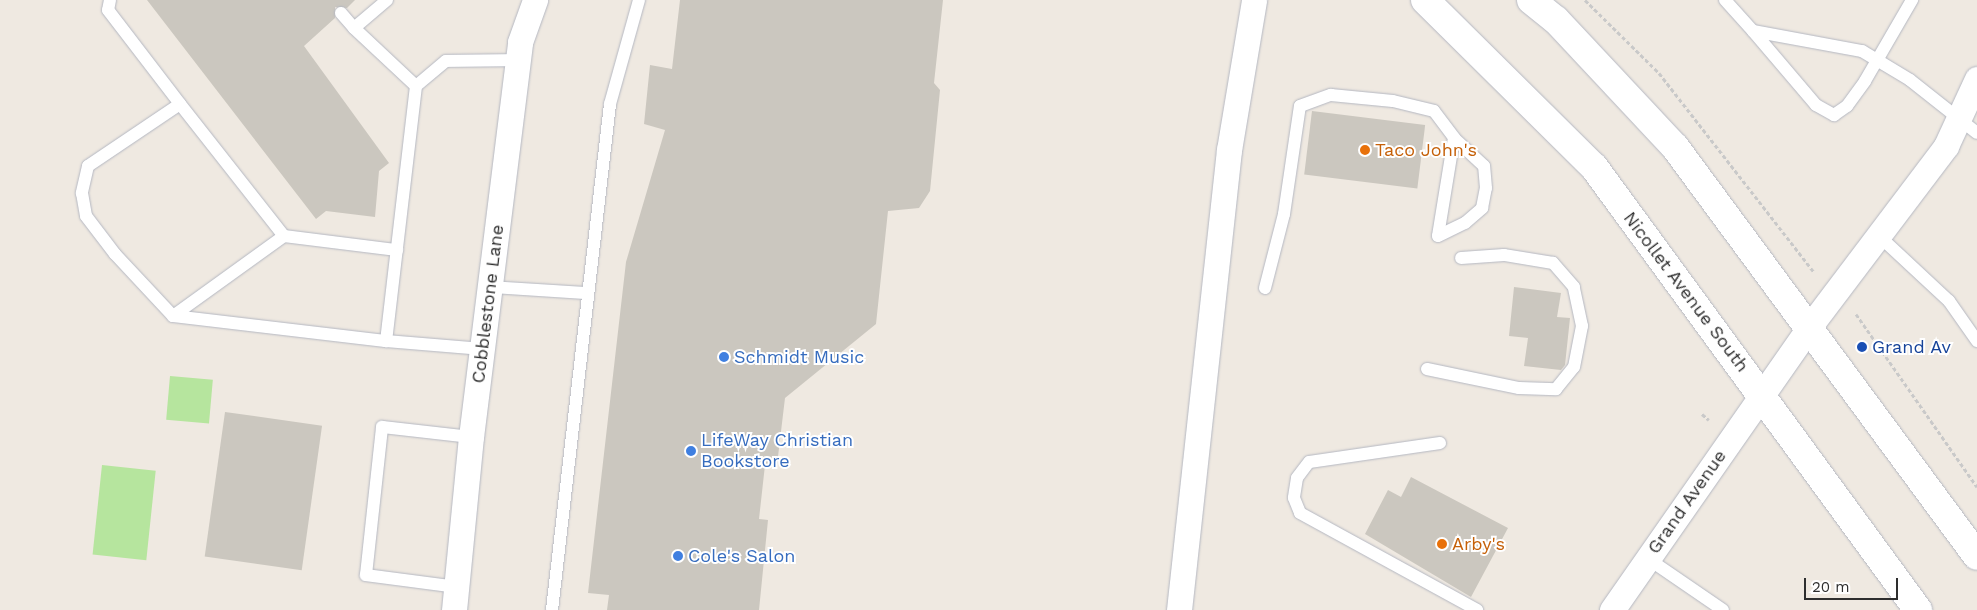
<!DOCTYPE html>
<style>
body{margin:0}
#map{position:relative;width:1977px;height:610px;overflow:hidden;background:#efe9e1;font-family:"Work Sans",sans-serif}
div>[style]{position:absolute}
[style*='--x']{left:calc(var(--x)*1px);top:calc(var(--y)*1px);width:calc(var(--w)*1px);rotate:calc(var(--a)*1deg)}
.green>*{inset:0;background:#b6e59e;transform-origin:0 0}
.building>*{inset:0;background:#cbc7bf;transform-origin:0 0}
.path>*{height:3px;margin-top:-1.5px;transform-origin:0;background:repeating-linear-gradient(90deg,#c9c9c9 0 4px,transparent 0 6.5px)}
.roads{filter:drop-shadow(0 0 1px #b4b7c1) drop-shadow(0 0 1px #b4b7c1)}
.service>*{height:12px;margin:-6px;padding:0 6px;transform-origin:6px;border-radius:6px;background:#fff}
.minor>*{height:25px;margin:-12.5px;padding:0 12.5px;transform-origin:12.5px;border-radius:12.5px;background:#fff}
.secondary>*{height:28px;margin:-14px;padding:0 14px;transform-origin:14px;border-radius:14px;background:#fff}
.dots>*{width:14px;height:14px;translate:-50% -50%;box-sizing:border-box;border:2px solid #fff;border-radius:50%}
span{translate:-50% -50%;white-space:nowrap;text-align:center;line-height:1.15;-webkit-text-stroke:4px #fff;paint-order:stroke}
.food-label{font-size:18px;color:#c56008}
.left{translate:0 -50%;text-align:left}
.street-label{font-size:18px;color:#2e2e2e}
.transit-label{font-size:18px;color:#164399}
.shop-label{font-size:18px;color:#366cbe}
.scale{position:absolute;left:1804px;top:578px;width:94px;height:22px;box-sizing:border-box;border:2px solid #2e2e2e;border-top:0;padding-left:6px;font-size:15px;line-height:18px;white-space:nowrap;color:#2e2e2e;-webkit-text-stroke:4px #fff;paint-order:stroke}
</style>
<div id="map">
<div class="green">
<div style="left:170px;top:376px;width:43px;height:44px;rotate:5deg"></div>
<div style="left:102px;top:465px;width:54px;height:90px;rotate:6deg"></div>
</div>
<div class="building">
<div style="clip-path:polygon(147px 0,355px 0,347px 8px,335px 7px,335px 18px,304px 46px,389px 163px,379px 171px,375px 217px,326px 211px,316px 219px)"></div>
<div style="clip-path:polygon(680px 0,943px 0,934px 83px,940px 90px,930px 191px,919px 208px,888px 211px,876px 324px,785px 398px,777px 465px,765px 465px,759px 519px,768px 520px,759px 610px,607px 610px,609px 595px,588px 593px,626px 262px,665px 130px,644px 124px,650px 65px,672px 69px)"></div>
<div style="left:1312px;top:111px;width:114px;height:64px;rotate:7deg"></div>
<div style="clip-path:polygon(1514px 287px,1561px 293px,1557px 317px,1570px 318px,1565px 365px,1561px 370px,1524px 366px,1528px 338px,1509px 336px)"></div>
<div style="left:225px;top:412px;width:98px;height:146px;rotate:8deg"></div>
<div style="clip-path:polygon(1411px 477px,1508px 528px,1471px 597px,1365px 534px,1388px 490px,1401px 497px)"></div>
</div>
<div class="path">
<div style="--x:1585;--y:0;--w:104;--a:44.6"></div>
<div style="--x:1659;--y:73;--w:252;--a:52.1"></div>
<div style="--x:1856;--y:314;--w:211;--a:55"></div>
<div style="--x:1702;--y:414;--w:9;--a:41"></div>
</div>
<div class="roads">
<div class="service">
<div style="--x:110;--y:0;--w:10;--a:101"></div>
<div style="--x:108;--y:10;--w:118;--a:52.5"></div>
<div style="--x:180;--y:104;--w:111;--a:146"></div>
<div style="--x:88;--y:166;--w:28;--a:103"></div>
<div style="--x:82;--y:193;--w:23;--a:80"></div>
<div style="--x:86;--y:216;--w:48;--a:52.7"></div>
<div style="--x:115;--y:254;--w:85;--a:46.9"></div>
<div style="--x:173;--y:316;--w:214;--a:6.7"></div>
<div style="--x:387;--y:0;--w:43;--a:139.7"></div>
<div style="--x:354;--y:28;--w:85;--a:43.1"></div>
<div style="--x:416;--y:86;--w:257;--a:96.7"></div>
<div style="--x:386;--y:341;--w:97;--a:4.7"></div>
<div style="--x:1725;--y:0;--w:42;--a:47.9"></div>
<div style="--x:1753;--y:31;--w:111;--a:10.4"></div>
<div style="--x:1862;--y:51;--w:56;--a:31.1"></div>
<div style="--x:1910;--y:80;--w:85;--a:38.3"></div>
<div style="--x:341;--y:13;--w:20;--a:49"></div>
<div style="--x:1753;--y:31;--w:97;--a:49.6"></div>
<div style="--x:1816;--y:105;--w:21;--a:29"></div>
<div style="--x:1834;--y:115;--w:16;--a:-35"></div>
<div style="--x:1847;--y:106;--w:31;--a:-54"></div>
<div style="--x:1865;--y:81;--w:94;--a:-59.9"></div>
<div style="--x:416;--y:86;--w:39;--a:-40"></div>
<div style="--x:446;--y:61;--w:72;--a:-0.8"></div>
<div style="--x:180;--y:104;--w:168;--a:51.8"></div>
<div style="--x:1878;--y:235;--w:97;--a:42.9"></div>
<div style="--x:1949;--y:301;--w:49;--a:55"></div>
<div style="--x:1438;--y:236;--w:30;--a:-26"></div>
<div style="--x:1465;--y:223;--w:23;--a:-41"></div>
<div style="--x:1482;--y:208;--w:20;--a:-79"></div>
<div style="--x:1486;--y:188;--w:22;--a:-95"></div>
<div style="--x:1484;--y:166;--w:41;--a:-137"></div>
<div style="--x:491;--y:287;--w:96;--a:3.6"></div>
<div style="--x:1265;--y:288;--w:76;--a:-75.6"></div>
<div style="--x:1284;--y:214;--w:109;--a:-81.6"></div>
<div style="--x:1300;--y:106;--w:33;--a:-20"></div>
<div style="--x:1331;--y:95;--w:62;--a:5.5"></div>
<div style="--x:1393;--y:101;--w:42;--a:13.7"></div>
<div style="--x:1434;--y:111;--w:34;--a:53"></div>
<div style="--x:1454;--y:138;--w:99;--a:99.3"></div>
<div style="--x:173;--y:316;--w:137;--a:-35.8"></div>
<div style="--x:284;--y:236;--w:114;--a:7.1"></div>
<div style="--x:1427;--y:369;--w:94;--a:11.7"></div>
<div style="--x:1519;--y:388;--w:37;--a:2"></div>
<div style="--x:1556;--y:389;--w:28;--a:-51"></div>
<div style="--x:1574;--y:367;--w:42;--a:-79"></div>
<div style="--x:1582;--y:326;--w:40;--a:-102"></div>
<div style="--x:1574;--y:287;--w:32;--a:-131"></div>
<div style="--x:1553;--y:263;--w:50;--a:-170.7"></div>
<div style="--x:1504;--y:255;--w:43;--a:176"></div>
<div style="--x:1440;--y:443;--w:132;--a:171.7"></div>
<div style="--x:1309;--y:462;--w:20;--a:127"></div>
<div style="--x:1297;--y:478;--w:20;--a:99"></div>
<div style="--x:1294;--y:498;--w:16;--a:68"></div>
<div style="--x:1300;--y:513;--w:202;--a:28.7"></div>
<div style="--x:1647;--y:558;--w:92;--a:34.4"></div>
<div style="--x:457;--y:587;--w:92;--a:-172.5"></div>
<div style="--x:366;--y:575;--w:149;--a:-83.8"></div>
<div style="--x:382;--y:427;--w:90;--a:6.4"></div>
<div style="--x:552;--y:610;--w:509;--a:-83.46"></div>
<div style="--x:610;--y:104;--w:108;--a:-74.4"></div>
</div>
<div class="minor">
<div style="--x:454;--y:610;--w:174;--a:-84.4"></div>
<div style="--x:471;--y:437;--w:398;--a:-82.9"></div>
<div style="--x:520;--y:42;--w:45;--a:-70.3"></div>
<div style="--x:1179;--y:610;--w:463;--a:-83.8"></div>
<div style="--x:1229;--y:150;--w:152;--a:-80.5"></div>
<div style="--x:1612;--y:610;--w:341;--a:-55.1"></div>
<div style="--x:1807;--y:330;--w:231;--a:-52.9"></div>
<div style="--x:1946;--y:146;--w:74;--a:-65.2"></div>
</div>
<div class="secondary">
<div style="--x:1425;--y:0;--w:238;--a:44.7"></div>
<div style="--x:1594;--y:167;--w:549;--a:53.82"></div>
<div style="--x:1531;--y:0;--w:32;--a:39"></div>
<div style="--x:1556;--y:20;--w:174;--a:46.9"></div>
<div style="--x:1675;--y:147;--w:508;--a:53.56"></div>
</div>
</div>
<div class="dots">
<div style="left:1365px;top:150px;background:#e8710a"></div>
<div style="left:1862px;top:347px;background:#1a4fb4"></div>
<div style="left:724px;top:357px;background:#3f7fe0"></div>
<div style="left:691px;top:451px;background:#3f7fe0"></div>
<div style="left:1442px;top:544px;background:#e8710a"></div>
<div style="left:678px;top:556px;background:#3f7fe0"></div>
</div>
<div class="food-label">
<span class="left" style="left:1375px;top:150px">Taco John's</span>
<span class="left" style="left:1452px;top:544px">Arby's</span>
</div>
<div class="street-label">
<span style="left:1686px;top:292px;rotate:53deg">Nicollet Avenue South</span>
<span style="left:488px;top:304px;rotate:-83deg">Cobblestone Lane</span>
<span style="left:1687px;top:502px;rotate:-55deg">Grand Avenue</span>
</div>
<div class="transit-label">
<span class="left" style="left:1872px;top:347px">Grand Av</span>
</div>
<div class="shop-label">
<span class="left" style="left:734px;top:357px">Schmidt Music</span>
<span class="left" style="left:701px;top:451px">LifeWay Christian<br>Bookstore</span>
<span class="left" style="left:688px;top:556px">Cole's Salon</span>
</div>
<div class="scale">20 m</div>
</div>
